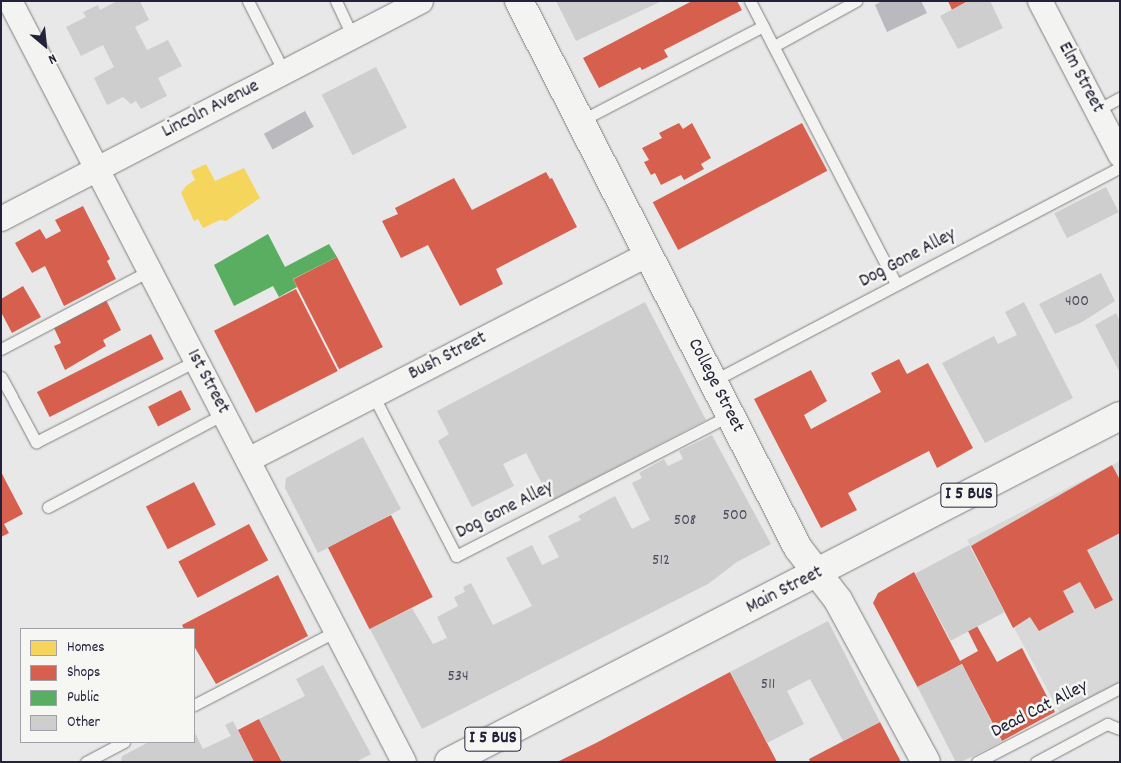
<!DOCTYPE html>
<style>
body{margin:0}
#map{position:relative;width:1121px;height:763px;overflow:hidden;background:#e8e8e8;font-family:Dekko,sans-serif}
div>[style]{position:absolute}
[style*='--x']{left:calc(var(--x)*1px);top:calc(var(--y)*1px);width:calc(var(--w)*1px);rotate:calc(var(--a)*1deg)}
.built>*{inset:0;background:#d8d8d9}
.water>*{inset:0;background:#b9b9be;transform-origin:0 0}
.homes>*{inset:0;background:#f6d55c}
.shops>*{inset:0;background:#d6604d;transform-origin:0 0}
.public>*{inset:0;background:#5aae61}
.building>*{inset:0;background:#cececf;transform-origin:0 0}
.roads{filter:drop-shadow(0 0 1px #808084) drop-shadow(0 0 1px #808084)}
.service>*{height:11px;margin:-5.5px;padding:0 5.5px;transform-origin:5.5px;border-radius:5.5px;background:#f3f3f1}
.minor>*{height:24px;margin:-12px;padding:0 12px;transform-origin:12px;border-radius:12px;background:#f3f3f1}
.tertiary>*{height:28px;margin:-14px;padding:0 14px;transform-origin:14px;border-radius:14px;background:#f3f3f1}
.primary>*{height:28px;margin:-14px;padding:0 14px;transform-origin:14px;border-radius:14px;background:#f3f3f1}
span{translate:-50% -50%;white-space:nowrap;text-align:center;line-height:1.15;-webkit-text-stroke:5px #f6f6f2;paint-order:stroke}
.number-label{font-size:16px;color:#4d4d60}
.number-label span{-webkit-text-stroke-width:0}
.shield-label span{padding:1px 4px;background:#f6f6f2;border:1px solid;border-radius:4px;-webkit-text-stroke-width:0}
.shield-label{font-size:18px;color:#22223b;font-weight:700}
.street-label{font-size:19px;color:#22223b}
.frame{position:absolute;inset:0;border:2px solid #22223b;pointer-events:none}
.legend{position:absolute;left:20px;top:628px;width:175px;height:115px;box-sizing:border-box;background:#f6f6f2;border:1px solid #a1a1a9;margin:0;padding:6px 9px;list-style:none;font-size:15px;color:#22223b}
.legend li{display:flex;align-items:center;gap:10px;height:25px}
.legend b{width:25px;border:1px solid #a1a1a9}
.north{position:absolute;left:20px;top:20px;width:50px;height:50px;-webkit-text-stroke:4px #f6f6f2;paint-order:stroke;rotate:152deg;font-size:14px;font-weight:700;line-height:20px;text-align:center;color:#22223b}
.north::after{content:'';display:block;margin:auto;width:18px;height:22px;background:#22223b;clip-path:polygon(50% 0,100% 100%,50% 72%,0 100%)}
</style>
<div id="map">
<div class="built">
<div style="clip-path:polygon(1120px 461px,1120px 685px,1061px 715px,967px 540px)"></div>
</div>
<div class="water">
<div style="clip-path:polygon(882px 1px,921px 1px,927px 13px,887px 32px,875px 5px)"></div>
<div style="left:305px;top:111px;width:18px;height:47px;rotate:61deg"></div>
</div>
<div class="homes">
<div style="clip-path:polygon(206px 164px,215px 181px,244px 168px,260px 198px,226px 221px,220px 220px,203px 228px,198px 219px,194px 221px,181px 193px,186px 186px,195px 180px,191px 171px)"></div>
</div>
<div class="shops">
<div style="clip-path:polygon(692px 1px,737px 1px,742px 10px,664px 50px,668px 57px,642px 70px,640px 67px,599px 88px,583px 58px)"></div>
<div style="clip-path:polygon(948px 1px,968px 1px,952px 10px)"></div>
<div style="clip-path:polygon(679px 123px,683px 129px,692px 123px,711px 158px,701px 164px,704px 169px,684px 180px,681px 175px,661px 185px,655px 173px,651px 175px,644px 162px,649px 160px,642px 148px,662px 138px,659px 133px)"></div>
<div style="left:802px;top:123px;width:54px;height:169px;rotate:62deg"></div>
<div style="clip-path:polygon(546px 172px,550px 179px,552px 178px,577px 227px,496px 269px,503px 284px,460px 306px,428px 245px,401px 258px,382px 221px,398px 214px,395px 208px,454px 178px,472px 210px)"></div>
<div style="clip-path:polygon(83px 206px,110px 259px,107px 261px,116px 279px,64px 306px,45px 266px,32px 273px,15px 243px,40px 229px,46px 239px,61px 231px,55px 220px)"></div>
<div style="left:337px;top:257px;width:101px;height:49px;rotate:63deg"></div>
<div style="clip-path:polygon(23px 286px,41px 317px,12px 333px,1px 312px,1px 299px)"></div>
<div style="left:296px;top:289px;width:92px;height:92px;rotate:63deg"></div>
<div style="clip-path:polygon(106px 300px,121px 330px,103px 340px,106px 346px,65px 370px,54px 346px,61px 343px,54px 328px)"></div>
<div style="left:151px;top:334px;width:28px;height:128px;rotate:63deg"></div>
<div style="clip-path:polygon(899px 359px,907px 374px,928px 363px,973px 448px,937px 468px,929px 451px,848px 493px,857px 510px,821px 528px,754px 399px,811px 370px,827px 401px,804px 415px,811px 429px,881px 392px,871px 373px)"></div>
<div style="left:181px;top:390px;width:22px;height:37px;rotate:63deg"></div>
<div style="clip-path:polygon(1112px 465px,1120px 480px,1120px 533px,1087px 550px,1113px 600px,1095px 609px,1080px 582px,1063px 591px,1074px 612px,1039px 631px,1030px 617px,1013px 628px,971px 546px)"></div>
<div style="clip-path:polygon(1px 472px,23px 514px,4px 524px,9px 533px,1px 537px)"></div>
<div style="left:194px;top:482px;width:48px;height:54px;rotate:63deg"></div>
<div style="left:391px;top:515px;width:92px;height:71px;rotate:63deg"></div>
<div style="left:249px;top:524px;width:41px;height:80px;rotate:62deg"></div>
<div style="clip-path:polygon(914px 572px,960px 661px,978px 651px,968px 631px,977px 626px,997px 662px,1022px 648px,1055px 712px,1002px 741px,962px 664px,918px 688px,873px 603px,878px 593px)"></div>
<div style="clip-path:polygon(278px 575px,308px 636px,216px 684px,194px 646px,194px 629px,184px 629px,182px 625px)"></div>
<div style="clip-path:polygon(730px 672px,777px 762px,557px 762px,596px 743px)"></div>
<div style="clip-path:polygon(259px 719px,282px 762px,254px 762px,238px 730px)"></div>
<div style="clip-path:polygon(880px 722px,901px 762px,810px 762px,809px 759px)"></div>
</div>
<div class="public">
<div style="clip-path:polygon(268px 234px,285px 267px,329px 244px,337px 257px,293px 279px,297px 287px,279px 297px,273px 286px,234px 306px,214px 265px)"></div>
</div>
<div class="building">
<div style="clip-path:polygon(117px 1px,140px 1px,149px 20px,135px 27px,147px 50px,168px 40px,182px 66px,158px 78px,167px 96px,141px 109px,136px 101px,131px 104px,123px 97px,107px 105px,94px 78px,114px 67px,103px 45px,81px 56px,66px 27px,86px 17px,83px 12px,98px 5px,100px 10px)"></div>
<div style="clip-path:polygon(556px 1px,662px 1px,576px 41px)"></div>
<div style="clip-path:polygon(968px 1px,990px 1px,1003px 28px,958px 49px,940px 16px)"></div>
<div style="left:376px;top:67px;width:68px;height:61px;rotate:63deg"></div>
<div style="left:1106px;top:187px;width:28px;height:58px;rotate:63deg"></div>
<div style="clip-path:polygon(1101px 273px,1115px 301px,1082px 322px,1055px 334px,1039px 304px)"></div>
<div style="clip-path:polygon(645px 302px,706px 420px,551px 501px,526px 453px,503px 464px,514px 486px,472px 507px,438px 441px,449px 434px,437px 411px)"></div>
<div style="clip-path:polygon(1024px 302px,1073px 398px,985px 443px,942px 363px,994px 336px,998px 344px,1017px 335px,1005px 312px)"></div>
<div style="clip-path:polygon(1116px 313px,1120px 321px,1120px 373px,1095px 325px)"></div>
<div style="clip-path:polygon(712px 435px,771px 544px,737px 562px,708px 584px,422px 729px,370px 629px,412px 608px,433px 644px,447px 638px,437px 617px,458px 606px,454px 597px,465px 592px,463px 587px,471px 583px,493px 625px,532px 606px,506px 558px,532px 545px,542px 565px,559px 557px,548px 536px,581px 520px,578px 516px,615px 496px,632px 529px,650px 520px,632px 483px,642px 478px,639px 473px,664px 459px,668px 466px,683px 459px,679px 451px)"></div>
<div style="clip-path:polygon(363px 437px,401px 509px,318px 553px,285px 488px,286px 478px)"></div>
<div style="left:969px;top:545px;width:76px;height:61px;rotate:62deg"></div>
<div style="clip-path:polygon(828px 621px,880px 722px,843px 741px,810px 679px,787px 691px,804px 724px,767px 743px,730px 672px)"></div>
<div style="left:962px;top:664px;width:87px;height:50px;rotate:63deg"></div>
<div style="clip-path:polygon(323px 665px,371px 754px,356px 762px,282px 762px,259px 719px,305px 696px,296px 679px)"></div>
<div style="clip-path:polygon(233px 721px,254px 762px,121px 762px,122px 756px,149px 742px,194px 742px,194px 731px,203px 749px,231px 736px,225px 725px)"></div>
</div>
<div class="roads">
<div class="service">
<div style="--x:248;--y:1;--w:80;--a:63.1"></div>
<div style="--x:336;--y:1;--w:40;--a:65"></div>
<div style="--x:750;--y:1;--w:318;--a:62.7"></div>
<div style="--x:774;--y:46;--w:94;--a:-28.8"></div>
<div style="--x:1097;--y:110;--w:26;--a:-28"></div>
<div style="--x:580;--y:121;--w:206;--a:-27.4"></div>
<div style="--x:1;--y:349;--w:167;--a:-27.8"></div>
<div style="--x:1;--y:377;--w:23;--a:61"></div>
<div style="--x:713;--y:381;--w:460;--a:-27.7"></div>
<div style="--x:373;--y:395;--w:181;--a:62.7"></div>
<div style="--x:456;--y:556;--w:308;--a:-27.2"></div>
<div style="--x:14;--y:401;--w:47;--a:61.8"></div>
<div style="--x:36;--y:442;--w:179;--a:-26.9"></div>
<div style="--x:48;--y:507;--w:199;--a:-27.9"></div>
<div style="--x:194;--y:705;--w:160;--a:-27.5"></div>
<div style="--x:86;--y:762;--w:43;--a:-27.8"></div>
<div style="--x:977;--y:762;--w:161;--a:-27.4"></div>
<div style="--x:1036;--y:762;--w:81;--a:-28.2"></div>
<div style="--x:1107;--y:724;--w:14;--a:21"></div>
</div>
<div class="minor">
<div style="--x:10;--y:1;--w:857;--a:62.63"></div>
<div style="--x:1040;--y:1;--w:174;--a:62.5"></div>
<div style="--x:1;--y:219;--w:473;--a:-27.4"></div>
<div style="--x:248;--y:460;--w:450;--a:-27.2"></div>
</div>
<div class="tertiary">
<div style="--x:519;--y:1;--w:614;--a:62.98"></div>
<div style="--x:798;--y:548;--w:66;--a:52.4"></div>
<div style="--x:838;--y:600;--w:184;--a:61.5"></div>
</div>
<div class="primary">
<div style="--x:449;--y:762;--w:755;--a:-27.28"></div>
</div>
</div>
<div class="number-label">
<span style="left:1077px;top:302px">400</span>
<span style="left:735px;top:516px">500</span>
<span style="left:685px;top:521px">508</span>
<span style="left:661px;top:561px">512</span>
<span style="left:458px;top:677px">534</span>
<span style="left:768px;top:685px">511</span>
</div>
<div class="shield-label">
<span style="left:969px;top:495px">I 5 BUS</span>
<span style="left:493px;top:739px">I 5 BUS</span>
</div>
<div class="street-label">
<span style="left:1080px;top:78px;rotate:62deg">Elm Street</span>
<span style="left:211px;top:110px;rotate:-27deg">Lincoln Avenue</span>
<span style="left:908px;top:259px;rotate:-28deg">Dog Gone Alley</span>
<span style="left:448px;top:357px;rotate:-27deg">Bush Street</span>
<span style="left:207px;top:382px;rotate:62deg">1st Street</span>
<span style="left:715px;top:386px;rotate:63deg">College Street</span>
<span style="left:505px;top:511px;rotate:-27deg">Dog Gone Alley</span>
<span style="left:785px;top:591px;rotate:-27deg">Main Street</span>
<span style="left:1040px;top:710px;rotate:-27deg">Dead Cat Alley</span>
</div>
<div class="frame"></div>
<ul class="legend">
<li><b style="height:14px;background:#f6d55c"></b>Homes</li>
<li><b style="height:14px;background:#d6604d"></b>Shops</li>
<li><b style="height:14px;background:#5aae61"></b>Public</li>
<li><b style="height:14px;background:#cececf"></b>Other</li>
</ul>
<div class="north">N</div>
</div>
